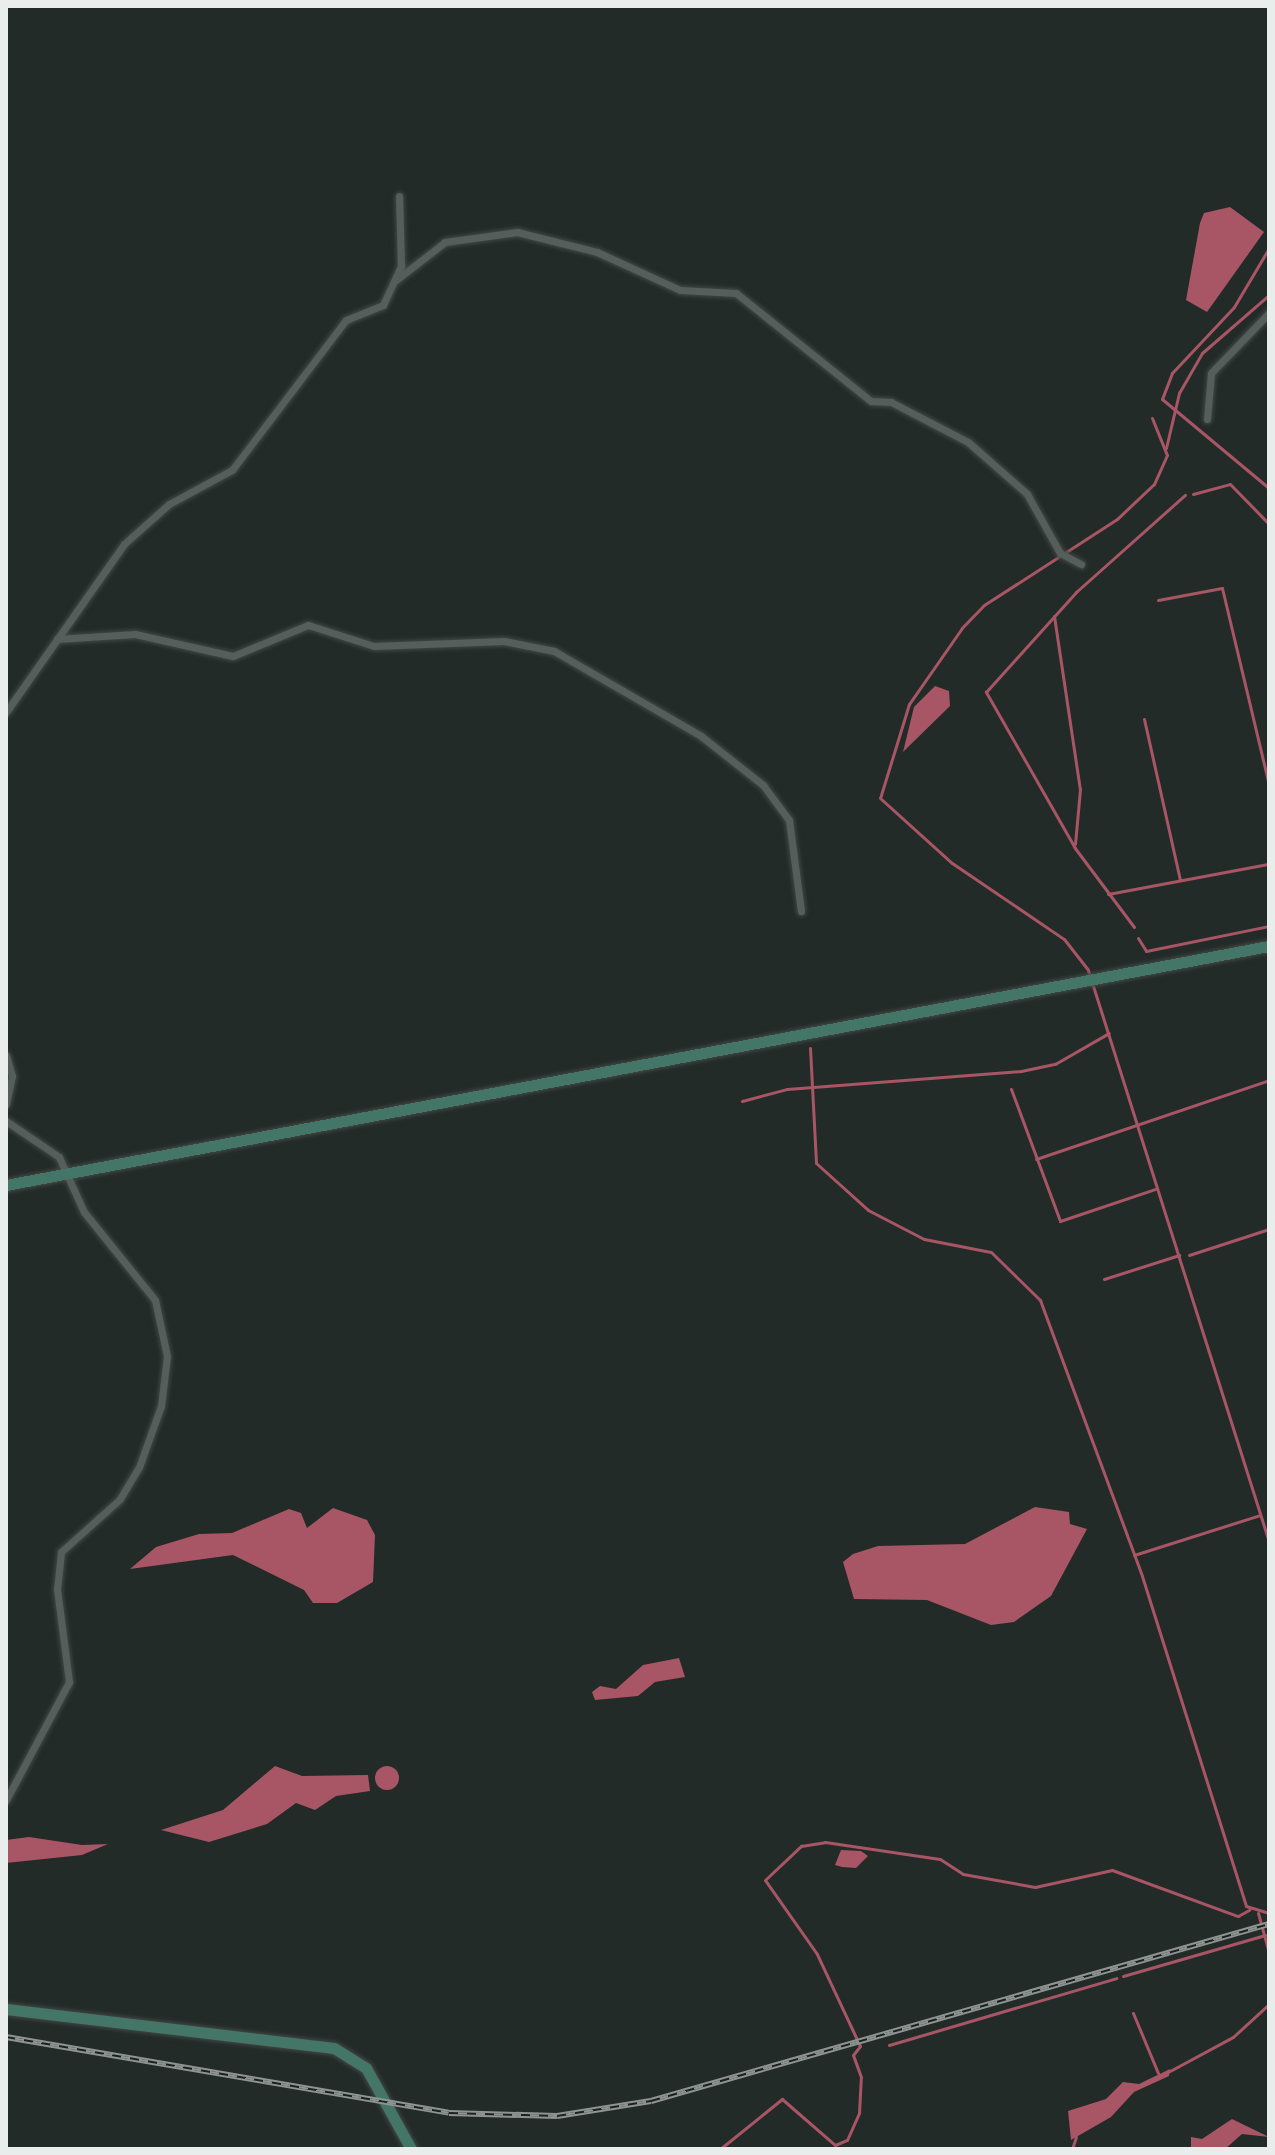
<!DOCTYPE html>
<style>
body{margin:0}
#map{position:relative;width:1275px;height:2155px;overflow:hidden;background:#232b28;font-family:"Titillium Web",sans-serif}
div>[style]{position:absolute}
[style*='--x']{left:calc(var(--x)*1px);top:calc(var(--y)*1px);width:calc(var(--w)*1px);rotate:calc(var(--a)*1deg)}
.water>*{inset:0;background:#a85565}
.round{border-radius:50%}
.stream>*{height:3px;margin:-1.5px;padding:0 1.5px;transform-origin:1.5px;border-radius:1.5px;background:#a85565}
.roads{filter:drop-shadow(0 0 2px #424845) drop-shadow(0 0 2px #424845)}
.minor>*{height:7px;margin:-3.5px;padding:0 3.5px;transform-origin:3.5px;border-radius:3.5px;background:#565e5b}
.secondary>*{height:11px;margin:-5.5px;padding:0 5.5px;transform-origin:5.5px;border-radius:5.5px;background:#447668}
.rail>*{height:6px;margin-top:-3px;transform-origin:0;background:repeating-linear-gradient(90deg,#1a211e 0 9px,#8e9492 0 18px);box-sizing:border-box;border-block:2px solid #8e9492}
span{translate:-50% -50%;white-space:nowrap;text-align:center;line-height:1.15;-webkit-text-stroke:8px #1a211e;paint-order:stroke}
.frame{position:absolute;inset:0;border:8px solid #e9eeec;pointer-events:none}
</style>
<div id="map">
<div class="water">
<div style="clip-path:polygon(1230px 207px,1264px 232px,1207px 312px,1186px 300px,1200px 223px,1204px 213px)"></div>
<div style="clip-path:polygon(935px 686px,949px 691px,950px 706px,903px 752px,914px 707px)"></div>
<div style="clip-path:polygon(1035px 1507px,1069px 1512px,1070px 1524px,1087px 1529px,1051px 1596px,1014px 1622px,991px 1625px,927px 1600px,854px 1599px,843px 1562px,853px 1554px,878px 1546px,965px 1544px)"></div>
<div style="clip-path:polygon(333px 1508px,367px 1520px,375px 1535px,373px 1582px,337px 1603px,313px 1603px,304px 1590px,233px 1555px,130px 1569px,156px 1547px,199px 1534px,232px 1533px,289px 1509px,301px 1513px,307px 1528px)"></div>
<div style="clip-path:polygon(679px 1658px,685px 1677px,655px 1682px,638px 1696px,595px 1700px,592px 1692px,600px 1686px,616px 1689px,643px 1665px)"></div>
<div class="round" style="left:375px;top:1766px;width:24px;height:24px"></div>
<div style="clip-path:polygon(275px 1766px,302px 1776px,368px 1775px,370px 1791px,336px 1796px,315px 1810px,296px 1803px,267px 1824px,209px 1842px,161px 1830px,223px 1810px)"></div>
<div style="clip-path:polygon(29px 1837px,82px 1845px,108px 1844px,82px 1855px,6px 1863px,6px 1840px)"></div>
<div style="clip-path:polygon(841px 1850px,861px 1851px,868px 1856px,856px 1868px,842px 1867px,835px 1865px)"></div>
<div style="clip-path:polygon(1170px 2069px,1169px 2076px,1134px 2092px,1111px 2117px,1071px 2140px,1068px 2111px,1106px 2099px,1123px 2082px,1139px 2084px)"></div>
<div style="clip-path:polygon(1232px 2119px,1269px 2137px,1242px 2134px,1225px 2149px,1191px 2149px,1191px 2137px,1202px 2139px)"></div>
</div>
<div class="stream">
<div style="--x:1269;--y:248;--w:69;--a:120.7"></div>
<div style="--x:1234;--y:307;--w:91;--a:133.2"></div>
<div style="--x:1172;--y:373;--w:28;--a:111"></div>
<div style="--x:1162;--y:399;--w:139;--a:39.8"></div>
<div style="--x:1152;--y:418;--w:40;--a:68"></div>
<div style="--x:1167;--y:455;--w:32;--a:114"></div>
<div style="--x:1154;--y:484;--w:51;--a:136.6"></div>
<div style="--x:1117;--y:519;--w:158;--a:147.1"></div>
<div style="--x:984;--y:605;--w:32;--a:134"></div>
<div style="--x:962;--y:628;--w:93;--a:124.9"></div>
<div style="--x:909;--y:704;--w:98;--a:107.1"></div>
<div style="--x:880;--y:798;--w:97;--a:42.1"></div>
<div style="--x:952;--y:863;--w:135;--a:34.2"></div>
<div style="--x:1064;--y:939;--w:39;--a:52"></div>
<div style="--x:1088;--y:970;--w:600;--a:72.44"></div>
<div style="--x:1166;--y:448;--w:57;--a:-76.7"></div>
<div style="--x:1179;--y:393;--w:46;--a:-60.1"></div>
<div style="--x:1202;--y:353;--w:89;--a:-40.9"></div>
<div style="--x:1193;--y:494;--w:38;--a:-15"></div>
<div style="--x:1230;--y:484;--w:56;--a:45.7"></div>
<div style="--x:1158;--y:600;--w:65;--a:-10.6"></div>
<div style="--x:1222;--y:588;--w:204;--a:76.6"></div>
<div style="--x:1054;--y:616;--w:175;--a:81.5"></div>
<div style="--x:1080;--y:789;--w:55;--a:95.2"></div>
<div style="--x:1144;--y:719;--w:165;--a:77.4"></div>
<div style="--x:1108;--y:894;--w:164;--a:-10.6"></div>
<div style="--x:1134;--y:927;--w:99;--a:-126.8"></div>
<div style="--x:1075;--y:848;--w:180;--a:-119.7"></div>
<div style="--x:986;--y:692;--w:135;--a:-48"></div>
<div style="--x:1076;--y:592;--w:146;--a:-41.7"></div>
<div style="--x:1138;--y:938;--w:15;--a:58"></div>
<div style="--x:1146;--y:951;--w:126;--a:-11.5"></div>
<div style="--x:810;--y:1048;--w:115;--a:87"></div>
<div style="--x:816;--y:1163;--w:70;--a:42.1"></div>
<div style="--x:868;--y:1210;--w:63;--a:27.4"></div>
<div style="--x:924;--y:1239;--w:68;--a:11"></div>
<div style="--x:991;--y:1252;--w:69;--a:44.4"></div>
<div style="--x:1040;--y:1300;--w:294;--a:69.7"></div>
<div style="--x:1142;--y:1576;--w:346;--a:72.5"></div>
<div style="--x:1246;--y:1906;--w:24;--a:17"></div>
<div style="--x:1011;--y:1089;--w:141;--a:69.6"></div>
<div style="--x:1060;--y:1221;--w:100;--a:-18.6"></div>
<div style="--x:742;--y:1101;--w:47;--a:-14.9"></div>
<div style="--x:787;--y:1089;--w:235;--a:-4.4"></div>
<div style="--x:1021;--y:1071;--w:35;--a:-12"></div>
<div style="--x:1055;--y:1064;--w:62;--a:-29.9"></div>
<div style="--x:1036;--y:1159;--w:246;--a:-18.7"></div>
<div style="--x:1189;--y:1255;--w:84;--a:-18"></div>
<div style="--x:1104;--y:1279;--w:79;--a:-17.7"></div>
<div style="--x:1134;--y:1555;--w:132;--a:-17.6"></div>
<div style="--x:1258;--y:1913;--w:41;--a:74.6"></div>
<div style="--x:1123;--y:1976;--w:148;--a:-16.1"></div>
<div style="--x:1133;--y:2013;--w:65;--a:67.4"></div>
<div style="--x:889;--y:2045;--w:237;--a:-16.4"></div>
<div style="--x:1168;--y:2072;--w:74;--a:-28.3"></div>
<div style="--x:1233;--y:2037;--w:49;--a:-42.5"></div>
<div style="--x:720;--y:2149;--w:80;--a:-38.9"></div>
<div style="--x:782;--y:2099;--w:70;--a:41"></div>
<div style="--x:835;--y:2145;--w:13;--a:-23"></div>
<div style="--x:847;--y:2140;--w:30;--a:-66"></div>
<div style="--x:859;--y:2113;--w:36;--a:-87"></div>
<div style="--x:861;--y:2077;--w:23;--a:-110"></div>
<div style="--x:853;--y:2055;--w:11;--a:-52"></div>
<div style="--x:860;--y:2046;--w:102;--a:-115.1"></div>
<div style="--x:817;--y:1954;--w:90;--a:-125.1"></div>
<div style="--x:765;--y:1880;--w:50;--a:-43.4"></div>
<div style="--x:801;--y:1846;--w:24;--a:-9"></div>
<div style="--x:825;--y:1842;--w:116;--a:8.4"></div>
<div style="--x:940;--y:1859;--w:27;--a:33"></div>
<div style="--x:963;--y:1874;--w:73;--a:10.2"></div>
<div style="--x:1035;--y:1887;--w:79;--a:-12.4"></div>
<div style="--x:1112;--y:1870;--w:134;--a:20.1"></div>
<div style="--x:1238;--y:1916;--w:13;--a:-29"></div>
<div style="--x:1072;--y:2149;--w:13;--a:-72"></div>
</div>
<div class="roads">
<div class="minor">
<div style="--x:396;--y:280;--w:62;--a:-37.8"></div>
<div style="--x:445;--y:242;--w:73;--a:-7.9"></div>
<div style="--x:517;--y:232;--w:82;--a:14"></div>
<div style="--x:597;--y:252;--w:91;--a:24.6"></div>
<div style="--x:680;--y:290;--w:56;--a:3.1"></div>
<div style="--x:736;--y:293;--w:173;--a:38.7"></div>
<div style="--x:871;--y:401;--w:20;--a:3"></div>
<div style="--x:891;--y:402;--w:87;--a:27.5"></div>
<div style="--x:968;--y:442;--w:79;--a:41.4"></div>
<div style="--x:1027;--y:494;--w:68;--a:60.8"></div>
<div style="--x:1060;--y:553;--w:24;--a:28"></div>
<div style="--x:1207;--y:419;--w:46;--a:-85"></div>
<div style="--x:1211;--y:373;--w:83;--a:-46"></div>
<div style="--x:57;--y:639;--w:78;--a:-3.7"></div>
<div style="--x:135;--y:634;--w:100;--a:12.7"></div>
<div style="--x:233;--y:656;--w:81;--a:-22.5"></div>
<div style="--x:308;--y:625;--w:69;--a:17.7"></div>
<div style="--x:374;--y:646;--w:130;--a:-2.2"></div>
<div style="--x:504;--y:641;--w:51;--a:11.3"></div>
<div style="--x:554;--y:651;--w:170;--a:30"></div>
<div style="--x:701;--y:736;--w:79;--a:38.3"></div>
<div style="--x:763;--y:785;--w:44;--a:53.4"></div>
<div style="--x:789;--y:820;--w:92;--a:82.5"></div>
<div style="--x:6;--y:712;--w:205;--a:-54.9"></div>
<div style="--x:124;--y:544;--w:60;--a:-41.6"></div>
<div style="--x:169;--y:504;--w:72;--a:-28.4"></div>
<div style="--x:232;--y:470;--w:188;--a:-52.8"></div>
<div style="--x:346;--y:320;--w:40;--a:-22"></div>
<div style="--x:383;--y:305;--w:43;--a:-65.2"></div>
<div style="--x:401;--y:266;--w:70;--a:-91.6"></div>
<div style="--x:6;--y:1055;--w:22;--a:74"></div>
<div style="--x:12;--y:1076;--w:29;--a:102"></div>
<div style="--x:6;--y:1121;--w:64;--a:34.2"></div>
<div style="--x:59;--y:1157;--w:60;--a:65.6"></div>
<div style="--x:84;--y:1212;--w:113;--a:51.1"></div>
<div style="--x:155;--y:1300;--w:57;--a:77.9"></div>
<div style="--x:167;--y:1356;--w:50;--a:96.8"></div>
<div style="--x:161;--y:1406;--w:65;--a:109.8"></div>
<div style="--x:139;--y:1467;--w:37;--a:121"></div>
<div style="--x:120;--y:1499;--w:79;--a:138.1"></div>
<div style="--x:61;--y:1552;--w:37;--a:96"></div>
<div style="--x:57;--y:1589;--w:94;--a:82.6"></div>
<div style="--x:69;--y:1682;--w:134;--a:118.1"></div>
</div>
<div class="secondary">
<div style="--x:6;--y:1185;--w:1285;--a:-10.72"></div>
<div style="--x:6;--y:2009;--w:330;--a:6.8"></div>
<div style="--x:334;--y:2048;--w:38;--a:32"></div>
<div style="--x:366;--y:2068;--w:93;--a:60.9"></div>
</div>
</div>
<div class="rail">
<div style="--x:6;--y:2037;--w:449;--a:9.7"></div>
<div style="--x:449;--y:2113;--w:108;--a:1.6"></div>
<div style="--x:557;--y:2116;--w:95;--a:-9.1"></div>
<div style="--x:651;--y:2101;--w:643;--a:-15.98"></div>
</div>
<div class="frame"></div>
</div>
